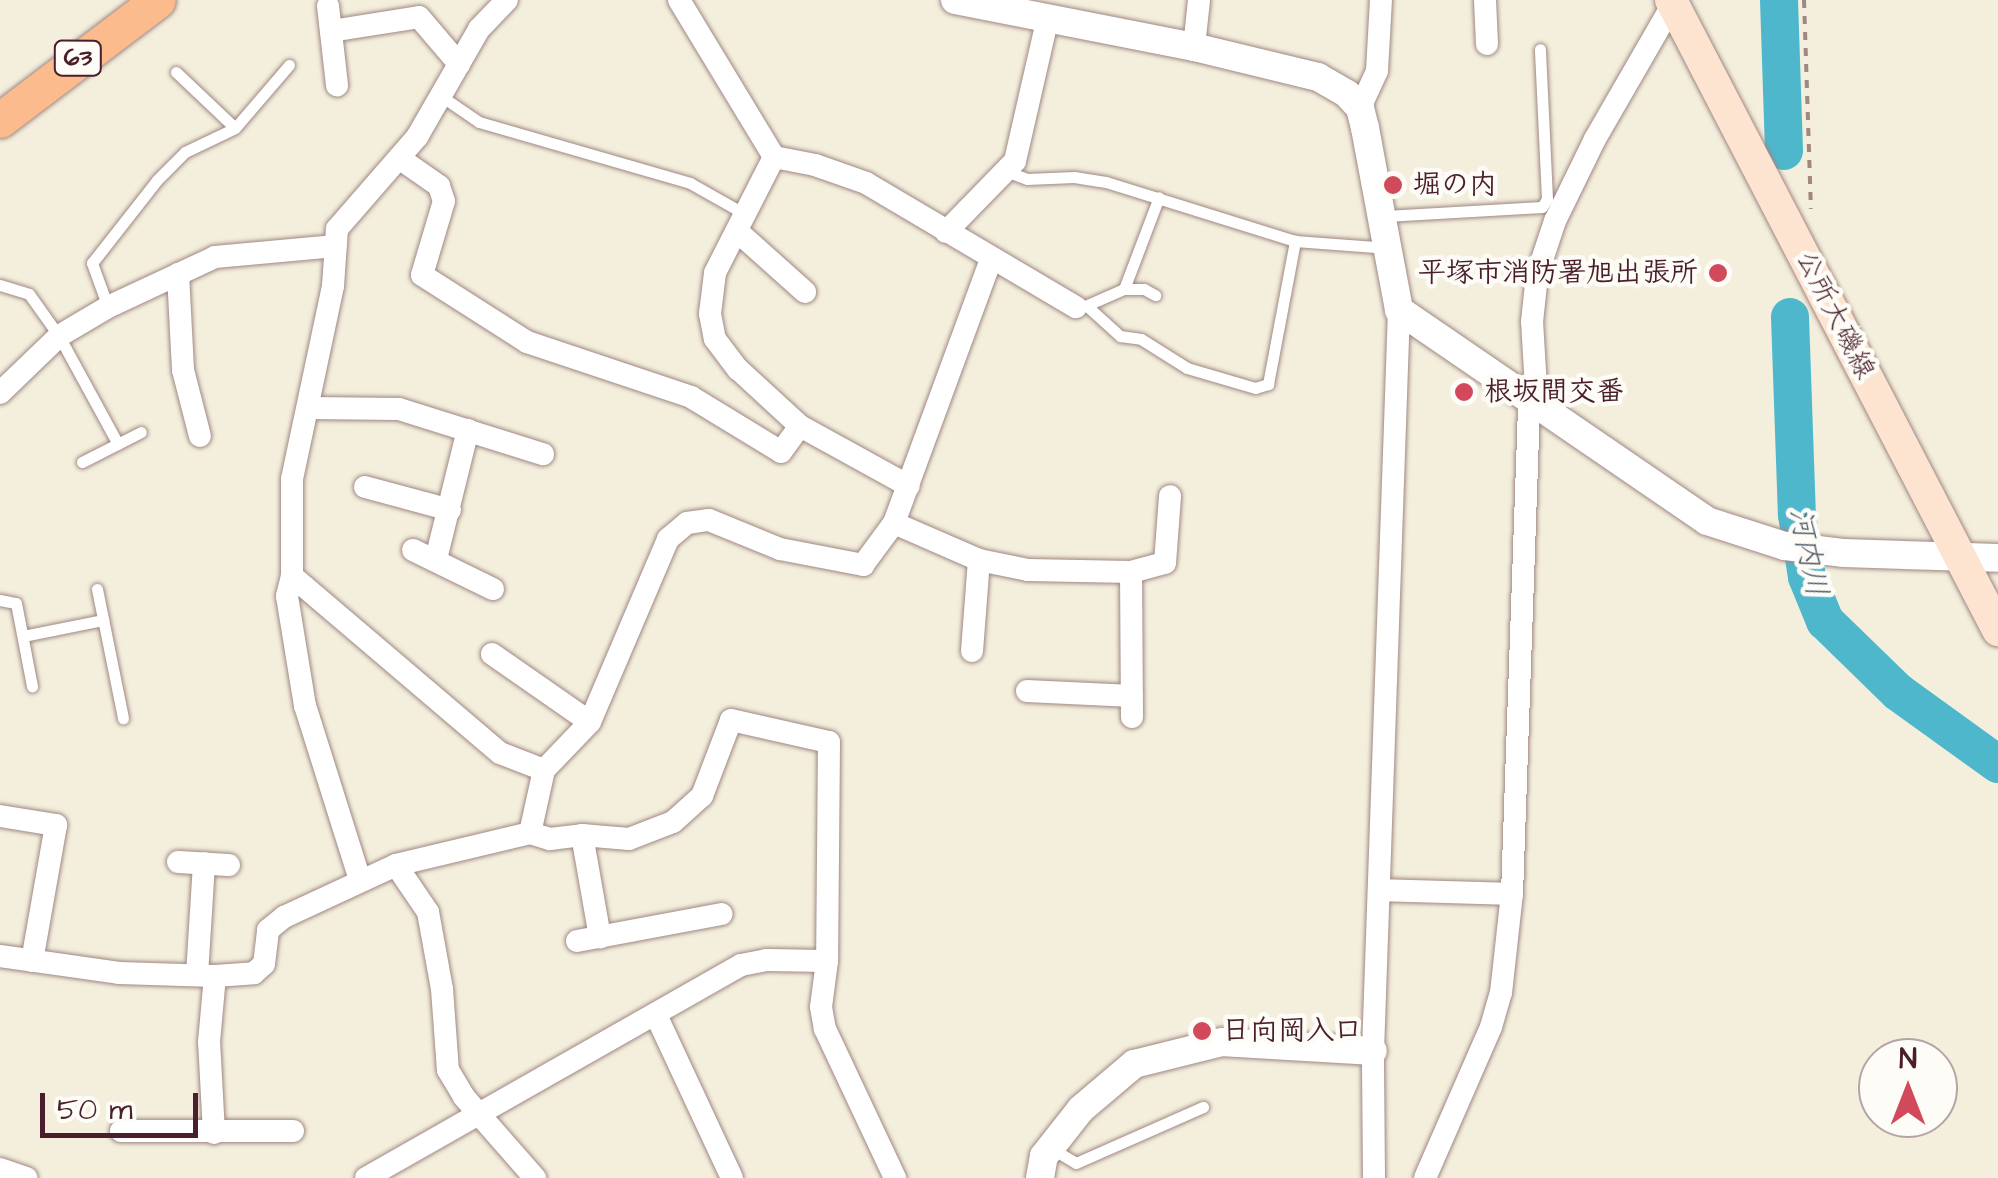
<!DOCTYPE html>
<meta charset="utf-8">
<style>
body{margin:0}
#map{position:relative;width:1998px;height:1178px;overflow:hidden;background:#f4efdc;font-family:"Architects Daughter","Klee One",sans-serif}
div>[style]{position:absolute}
[style*='--x']{left:calc(var(--x)*1px);top:calc(var(--y)*1px);width:calc(var(--w)*1px);rotate:calc(var(--a)*1deg)}
.river>*{height:38px;margin:-19px;padding:0 19px;transform-origin:19px;border-radius:19px;background:#4eb7cc}
.path>*{height:4px;margin-top:-2px;transform-origin:0;background:repeating-linear-gradient(90deg,#9f8784 0 8px,transparent 0 16px)}
.roads{filter:drop-shadow(0 0 2px #9f8784) drop-shadow(0 0 2px #9f8784)}
.service>*{height:11px;margin:-5.5px;padding:0 5.5px;transform-origin:5.5px;border-radius:5.5px;background:#fff}
.minor>*{height:22px;margin:-11px;padding:0 11px;transform-origin:11px;border-radius:11px;background:#fff}
.tertiary>*{height:28px;margin:-14px;padding:0 14px;transform-origin:14px;border-radius:14px;background:#fff}
.secondary>*{height:32px;margin:-16px;padding:0 16px;transform-origin:16px;border-radius:16px;background:#fde4d1}
.primary>*{height:35px;margin:-17.5px;padding:0 17.5px;transform-origin:17.5px;border-radius:17.5px;background:#fbbb8d}
.dots>*{width:28px;height:28px;translate:-50% -50%;box-sizing:border-box;border:5px solid #fdfcf7;border-radius:50%}
span{translate:-50% -50%;white-space:nowrap;text-align:center;line-height:1.15;-webkit-text-stroke:9px #fdfcf7;paint-order:stroke}
.shield-label span{padding:2px 8px;background:#fdfcf7;border:2px solid;border-radius:8px;-webkit-text-stroke-width:0}
.shield-label{font-size:25px;color:#4a1f2b;font-weight:700}
.poi-label{font-size:28px;color:#4a1f2b;font-weight:700}
.left{translate:0 -50%;text-align:left}
.right{translate:-100% -50%;text-align:right}
.street-label{font-size:28px;color:#4a1f2b}
.water-label{font-size:30px;color:#4c5c6b;font-style:italic}
.north{position:absolute;left:1858px;top:1038px;width:100px;height:100px;box-sizing:border-box;background:#fdfcf7;border:2px solid #b5a4a5;border-radius:50%;rotate:0deg;font-size:28px;font-weight:700;line-height:40px;text-align:center;color:#4a1f2b}
.north::after{content:'';display:block;margin:auto;width:35px;height:45px;background:#d1495b;clip-path:polygon(50% 0,100% 100%,50% 72%,0 100%)}
.scale{position:absolute;left:40px;top:1093px;width:158px;height:45px;box-sizing:border-box;border:5px solid #4a1f2b;border-top:0;padding-left:12px;font-size:30px;line-height:35px;white-space:nowrap;color:#4a1f2b;-webkit-text-stroke:8px #fdfcf7;paint-order:stroke}
</style>
<div id="map">
<div class="river">
<div style="--x:1779;--y:0;--w:151;--a:88.1"></div>
<div style="--x:1790;--y:317;--w:198;--a:88"></div>
<div style="--x:1797;--y:515;--w:63;--a:80.8"></div>
<div style="--x:1807;--y:577;--w:48;--a:67.8"></div>
<div style="--x:1825;--y:621;--w:102;--a:44.2"></div>
<div style="--x:1898;--y:692;--w:123;--a:35.8"></div>
</div>
<div class="path">
<div style="--x:1804;--y:0;--w:209;--a:88.1"></div>
</div>
<div class="roads">
<div class="service">
<div style="--x:176;--y:72;--w:81;--a:43.5"></div>
<div style="--x:441;--y:96;--w:46;--a:34.4"></div>
<div style="--x:479;--y:122;--w:220;--a:16.1"></div>
<div style="--x:690;--y:183;--w:61;--a:29.5"></div>
<div style="--x:1006;--y:171;--w:22;--a:21"></div>
<div style="--x:1027;--y:179;--w:47;--a:-2.4"></div>
<div style="--x:1074;--y:177;--w:32;--a:9"></div>
<div style="--x:1106;--y:182;--w:198;--a:17.3"></div>
<div style="--x:1295;--y:241;--w:94;--a:4.3"></div>
<div style="--x:1385;--y:216;--w:157;--a:-3.3"></div>
<div style="--x:1542;--y:207;--w:9;--a:-58"></div>
<div style="--x:1547;--y:199;--w:150;--a:-92.7"></div>
<div style="--x:0;--y:285;--w:30;--a:17"></div>
<div style="--x:29;--y:294;--w:52;--a:54.5"></div>
<div style="--x:59;--y:336;--w:123;--a:61.4"></div>
<div style="--x:1124;--y:289;--w:98;--a:-69.2"></div>
<div style="--x:1085;--y:306;--w:43;--a:-23.6"></div>
<div style="--x:1124;--y:289;--w:20;--a:0"></div>
<div style="--x:1144;--y:289;--w:13;--a:29"></div>
<div style="--x:1087;--y:306;--w:45;--a:42.3"></div>
<div style="--x:1120;--y:336;--w:21;--a:8"></div>
<div style="--x:1141;--y:339;--w:54;--a:32.2"></div>
<div style="--x:1187;--y:368;--w:71;--a:16.4"></div>
<div style="--x:1255;--y:388;--w:14;--a:-17"></div>
<div style="--x:1268;--y:384;--w:146;--a:-79.3"></div>
<div style="--x:108;--y:307;--w:47;--a:-110"></div>
<div style="--x:92;--y:263;--w:105;--a:-51.9"></div>
<div style="--x:157;--y:180;--w:40;--a:-45"></div>
<div style="--x:185;--y:152;--w:55;--a:-25.6"></div>
<div style="--x:235;--y:128;--w:83;--a:-49.4"></div>
<div style="--x:82;--y:462;--w:66;--a:-27"></div>
<div style="--x:97;--y:589;--w:132;--a:78.6"></div>
<div style="--x:0;--y:600;--w:16;--a:11"></div>
<div style="--x:16;--y:603;--w:85;--a:79.1"></div>
<div style="--x:23;--y:636;--w:82;--a:-11.3"></div>
<div style="--x:1051;--y:1148;--w:29;--a:31"></div>
<div style="--x:1076;--y:1163;--w:139;--a:-23.8"></div>
</div>
<div class="minor">
<div style="--x:679;--y:0;--w:184;--a:58.8"></div>
<div style="--x:774;--y:157;--w:42;--a:11"></div>
<div style="--x:815;--y:165;--w:54;--a:19.4"></div>
<div style="--x:866;--y:183;--w:244;--a:30.6"></div>
<div style="--x:1485;--y:0;--w:44;--a:87.4"></div>
<div style="--x:328;--y:6;--w:80;--a:83.5"></div>
<div style="--x:331;--y:31;--w:89;--a:-9"></div>
<div style="--x:419;--y:17;--w:62;--a:49.6"></div>
<div style="--x:1194;--y:47;--w:47;--a:-83.9"></div>
<div style="--x:1360;--y:108;--w:41;--a:-65.3"></div>
<div style="--x:1377;--y:71;--w:71;--a:-86.8"></div>
<div style="--x:774;--y:157;--w:130;--a:117"></div>
<div style="--x:715;--y:273;--w:41;--a:97"></div>
<div style="--x:710;--y:314;--w:25;--a:79"></div>
<div style="--x:715;--y:339;--w:38;--a:53"></div>
<div style="--x:738;--y:369;--w:84;--a:42.6"></div>
<div style="--x:800;--y:426;--w:124;--a:28.8"></div>
<div style="--x:399;--y:158;--w:49;--a:35"></div>
<div style="--x:439;--y:186;--w:16;--a:72"></div>
<div style="--x:444;--y:201;--w:77;--a:106.6"></div>
<div style="--x:422;--y:275;--w:125;--a:32.5"></div>
<div style="--x:527;--y:342;--w:173;--a:18.5"></div>
<div style="--x:691;--y:397;--w:105;--a:31.4"></div>
<div style="--x:781;--y:452;--w:32;--a:-54"></div>
<div style="--x:738;--y:232;--w:90;--a:41.8"></div>
<div style="--x:946;--y:232;--w:99;--a:-45.8"></div>
<div style="--x:1015;--y:161;--w:148;--a:-77.1"></div>
<div style="--x:178;--y:274;--w:96;--a:87"></div>
<div style="--x:183;--y:370;--w:68;--a:75.6"></div>
<div style="--x:0;--y:393;--w:82;--a:-44"></div>
<div style="--x:59;--y:336;--w:57;--a:-30.6"></div>
<div style="--x:108;--y:307;--w:118;--a:-25"></div>
<div style="--x:215;--y:257;--w:121;--a:-5.2"></div>
<div style="--x:1537;--y:405;--w:83;--a:-93.4"></div>
<div style="--x:1532;--y:322;--w:47;--a:-83.9"></div>
<div style="--x:1537;--y:275;--w:57;--a:-71.6"></div>
<div style="--x:1555;--y:221;--w:91;--a:-64"></div>
<div style="--x:1595;--y:139;--w:156;--a:-60"></div>
<div style="--x:309;--y:408;--w:90;--a:0.6"></div>
<div style="--x:399;--y:409;--w:151;--a:17.4"></div>
<div style="--x:365;--y:487;--w:88;--a:15.1"></div>
<div style="--x:894;--y:523;--w:93;--a:23.5"></div>
<div style="--x:979;--y:560;--w:50;--a:11.5"></div>
<div style="--x:1028;--y:570;--w:103;--a:1.1"></div>
<div style="--x:1131;--y:572;--w:35;--a:-15"></div>
<div style="--x:1165;--y:563;--w:67;--a:-85.7"></div>
<div style="--x:413;--y:550;--w:89;--a:26"></div>
<div style="--x:436;--y:559;--w:133;--a:-76.1"></div>
<div style="--x:1131;--y:572;--w:145;--a:89.6"></div>
<div style="--x:292;--y:576;--w:273;--a:40.4"></div>
<div style="--x:500;--y:753;--w:47;--a:21.1"></div>
<div style="--x:972;--y:651;--w:91;--a:-85.6"></div>
<div style="--x:492;--y:654;--w:119;--a:34.8"></div>
<div style="--x:1027;--y:691;--w:105;--a:2.7"></div>
<div style="--x:0;--y:816;--w:57;--a:9.1"></div>
<div style="--x:56;--y:825;--w:138;--a:100"></div>
<div style="--x:530;--y:833;--w:65;--a:-77.5"></div>
<div style="--x:544;--y:770;--w:66;--a:-46.2"></div>
<div style="--x:590;--y:722;--w:199;--a:-66.9"></div>
<div style="--x:668;--y:539;--w:25;--a:-40"></div>
<div style="--x:687;--y:523;--w:22;--a:-8"></div>
<div style="--x:709;--y:520;--w:77;--a:22.2"></div>
<div style="--x:780;--y:549;--w:85;--a:10.9"></div>
<div style="--x:863;--y:565;--w:52;--a:-53.6"></div>
<div style="--x:894;--y:523;--w:280;--a:-69.8"></div>
<div style="--x:582;--y:835;--w:104;--a:80"></div>
<div style="--x:178;--y:862;--w:51;--a:3.4"></div>
<div style="--x:396;--y:865;--w:57;--a:55.8"></div>
<div style="--x:428;--y:912;--w:78;--a:79.7"></div>
<div style="--x:442;--y:989;--w:81;--a:85.8"></div>
<div style="--x:448;--y:1070;--w:31;--a:59"></div>
<div style="--x:464;--y:1097;--w:108;--a:48.8"></div>
<div style="--x:360;--y:880;--w:182;--a:-107.5"></div>
<div style="--x:305;--y:706;--w:111;--a:-99.3"></div>
<div style="--x:287;--y:596;--w:21;--a:-76"></div>
<div style="--x:292;--y:576;--w:97;--a:-90"></div>
<div style="--x:292;--y:479;--w:197;--a:-78"></div>
<div style="--x:333;--y:286;--w:57;--a:-86"></div>
<div style="--x:337;--y:229;--w:122;--a:-49"></div>
<div style="--x:417;--y:137;--w:125;--a:-60.1"></div>
<div style="--x:479;--y:29;--w:40;--a:-46"></div>
<div style="--x:1379;--y:890;--w:133;--a:1.7"></div>
<div style="--x:577;--y:941;--w:147;--a:-10.6"></div>
<div style="--x:0;--y:956;--w:120;--a:8.1"></div>
<div style="--x:119;--y:973;--w:96;--a:1.8"></div>
<div style="--x:215;--y:976;--w:39;--a:-4"></div>
<div style="--x:254;--y:973;--w:13;--a:-42"></div>
<div style="--x:264;--y:964;--w:34;--a:-83"></div>
<div style="--x:268;--y:930;--w:21;--a:-39"></div>
<div style="--x:284;--y:917;--w:123;--a:-24.9"></div>
<div style="--x:396;--y:865;--w:138;--a:-13.4"></div>
<div style="--x:530;--y:833;--w:21;--a:17"></div>
<div style="--x:550;--y:839;--w:32;--a:-7"></div>
<div style="--x:582;--y:835;--w:47;--a:4.9"></div>
<div style="--x:629;--y:839;--w:47;--a:-21.1"></div>
<div style="--x:673;--y:822;--w:39;--a:-42"></div>
<div style="--x:702;--y:796;--w:81;--a:-69.1"></div>
<div style="--x:731;--y:720;--w:100;--a:12.7"></div>
<div style="--x:829;--y:742;--w:219;--a:90.5"></div>
<div style="--x:827;--y:961;--w:46;--a:97.4"></div>
<div style="--x:821;--y:1007;--w:22;--a:80"></div>
<div style="--x:825;--y:1029;--w:165;--a:64.8"></div>
<div style="--x:197;--y:975;--w:112;--a:-86.4"></div>
<div style="--x:656;--y:1015;--w:180;--a:65"></div>
<div style="--x:121;--y:1131;--w:172;--a:0"></div>
<div style="--x:214;--y:1133;--w:91;--a:-93.1"></div>
<div style="--x:209;--y:1042;--w:66;--a:-84.8"></div>
<div style="--x:0;--y:1169;--w:28;--a:19"></div>
<div style="--x:366;--y:1178;--w:431;--a:-29.6"></div>
<div style="--x:741;--y:965;--w:25;--a:-11"></div>
<div style="--x:766;--y:960;--w:61;--a:0.9"></div>
<div style="--x:1374;--y:1178;--w:127;--a:-90.5"></div>
<div style="--x:1373;--y:1051;--w:741;--a:-87.99"></div>
<div style="--x:1425;--y:1178;--w:165;--a:-66.4"></div>
<div style="--x:1491;--y:1027;--w:35;--a:-74"></div>
<div style="--x:1501;--y:993;--w:100;--a:-83.7"></div>
<div style="--x:1512;--y:894;--w:494;--a:-88"></div>
</div>
<div class="tertiary">
<div style="--x:955;--y:0;--w:244;--a:11.1"></div>
<div style="--x:1194;--y:47;--w:128;--a:13.6"></div>
<div style="--x:1318;--y:77;--w:34;--a:30"></div>
<div style="--x:1347;--y:94;--w:19;--a:47"></div>
<div style="--x:1360;--y:108;--w:21;--a:76"></div>
<div style="--x:1365;--y:128;--w:185;--a:79.4"></div>
<div style="--x:1399;--y:310;--w:373;--a:34.4"></div>
<div style="--x:1707;--y:521;--w:82;--a:17.8"></div>
<div style="--x:1785;--y:546;--w:58;--a:6.9"></div>
<div style="--x:1843;--y:553;--w:155;--a:1.8"></div>
<div style="--x:1040;--y:1178;--w:22;--a:-80"></div>
<div style="--x:1044;--y:1156;--w:60;--a:-51.8"></div>
<div style="--x:1081;--y:1109;--w:70;--a:-40.3"></div>
<div style="--x:1134;--y:1064;--w:91;--a:-14"></div>
<div style="--x:1222;--y:1042;--w:151;--a:3.4"></div>
</div>
<div class="secondary">
<div style="--x:1671;--y:0;--w:710;--a:62.57"></div>
</div>
<div class="primary">
<div style="--x:0;--y:120;--w:198;--a:-37.2"></div>
</div>
</div>
<div class="dots">
<div style="left:1393px;top:185px;background:#d1495b"></div>
<div style="left:1718px;top:273px;background:#d1495b"></div>
<div style="left:1464px;top:392px;background:#d1495b"></div>
<div style="left:1202px;top:1031px;background:#d1495b"></div>
</div>
<div class="shield-label">
<span style="left:78px;top:58px">63</span>
</div>
<div class="poi-label">
<span class="left" style="left:1413px;top:185px">堀の内</span>
<span class="right" style="left:1698px;top:273px">平塚市消防署旭出張所</span>
<span class="left" style="left:1484px;top:392px">根坂間交番</span>
<span class="left" style="left:1222px;top:1031px">日向岡入口</span>
</div>
<div class="street-label">
<span style="left:1835px;top:315px;rotate:63deg">公所大磯線</span>
</div>
<div class="water-label">
<span style="left:1808px;top:552px;rotate:78deg">河内川</span>
</div>
<div class="north">N</div>
<div class="scale">50 m</div>
</div>
